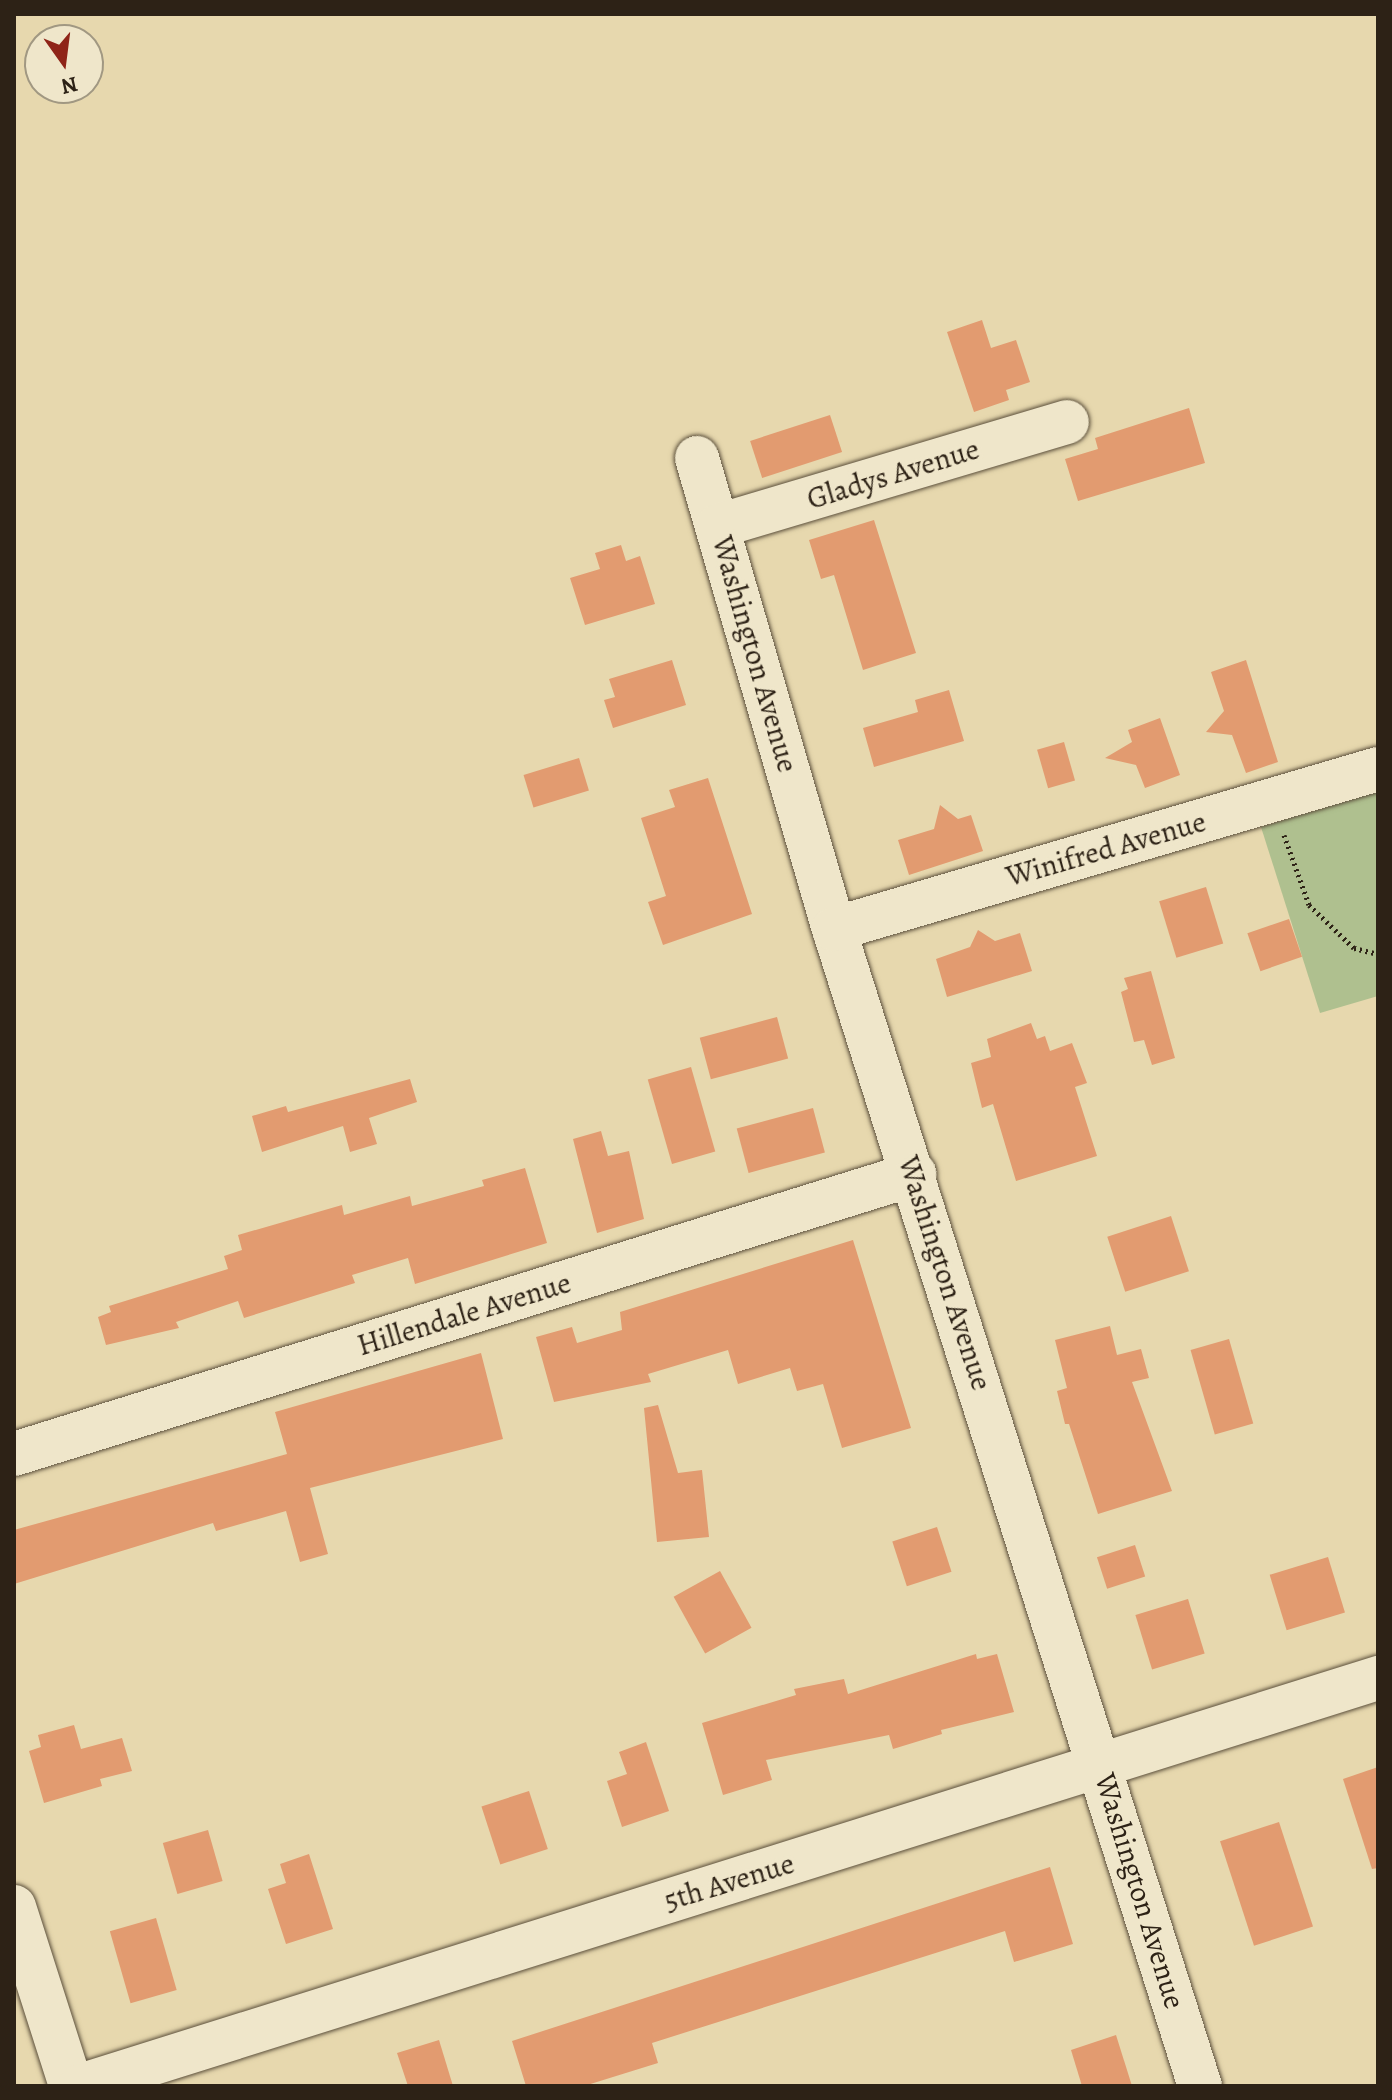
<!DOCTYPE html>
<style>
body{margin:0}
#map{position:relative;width:1392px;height:2100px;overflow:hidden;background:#e7d8ae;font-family:Alegreya,serif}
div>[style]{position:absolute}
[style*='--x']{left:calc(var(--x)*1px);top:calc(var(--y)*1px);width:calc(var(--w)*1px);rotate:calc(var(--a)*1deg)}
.green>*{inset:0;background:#afc08f}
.building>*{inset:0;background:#e29b70;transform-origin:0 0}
.path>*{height:5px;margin-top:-2.5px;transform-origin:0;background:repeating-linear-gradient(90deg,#2d2216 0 2px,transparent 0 6px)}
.roads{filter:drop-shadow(0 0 2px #5c503c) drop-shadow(0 0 2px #5c503c)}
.minor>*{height:44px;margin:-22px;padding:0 22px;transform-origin:22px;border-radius:22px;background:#efe6ca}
span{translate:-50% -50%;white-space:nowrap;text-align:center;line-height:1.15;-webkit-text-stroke:7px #efe6ca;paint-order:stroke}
.street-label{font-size:30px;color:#2d2216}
.frame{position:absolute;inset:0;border:16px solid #2d2216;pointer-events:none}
.north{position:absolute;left:24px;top:24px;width:80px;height:80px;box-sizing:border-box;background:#efe6ca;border:2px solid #a19882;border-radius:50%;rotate:166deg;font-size:22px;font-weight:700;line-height:32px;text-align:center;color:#2d2216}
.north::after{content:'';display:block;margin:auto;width:28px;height:36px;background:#8f2418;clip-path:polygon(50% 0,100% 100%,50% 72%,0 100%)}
</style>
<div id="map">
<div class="green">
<div style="clip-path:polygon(1378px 792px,1378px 996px,1320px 1013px,1261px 827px)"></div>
</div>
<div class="building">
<div style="clip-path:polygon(982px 320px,991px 348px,1016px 340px,1030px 382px,1006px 390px,1009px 400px,974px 412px,947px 332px)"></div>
<div style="clip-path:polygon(1189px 408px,1205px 463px,1078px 501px,1065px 459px,1098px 449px,1095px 438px)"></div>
<div style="left:830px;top:415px;width:39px;height:84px;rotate:72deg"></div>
<div style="clip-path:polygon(874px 520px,916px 653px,863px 670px,834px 575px,821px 579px,809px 540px)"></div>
<div style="clip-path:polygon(621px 545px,626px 561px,640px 556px,655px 604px,585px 625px,570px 578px,600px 569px,595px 553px)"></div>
<div style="clip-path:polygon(672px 660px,686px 705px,613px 728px,604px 700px,615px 697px,609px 679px)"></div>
<div style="clip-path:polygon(1246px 660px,1278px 762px,1246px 773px,1232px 735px,1206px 732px,1224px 711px,1211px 672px)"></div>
<div style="clip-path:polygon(949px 690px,964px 741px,874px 767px,863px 728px,918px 712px,915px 700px)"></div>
<div style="clip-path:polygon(1160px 718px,1180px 775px,1145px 788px,1136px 765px,1105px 758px,1132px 742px,1128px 730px)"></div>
<div style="left:1064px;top:742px;width:40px;height:28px;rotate:74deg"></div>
<div style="left:579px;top:758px;width:34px;height:58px;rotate:73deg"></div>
<div style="clip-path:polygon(708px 778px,752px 914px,663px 945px,648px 902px,666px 896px,641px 818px,675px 807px,669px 790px)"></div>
<div style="clip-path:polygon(940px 805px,958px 819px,971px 815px,983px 851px,909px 875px,898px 840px,934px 829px)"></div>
<div style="left:1206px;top:887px;width:59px;height:49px;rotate:73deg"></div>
<div style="left:1289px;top:919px;width:40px;height:44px;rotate:71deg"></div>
<div style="clip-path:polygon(978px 930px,995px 941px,1020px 933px,1032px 971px,947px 997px,936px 959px,970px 947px)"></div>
<div style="clip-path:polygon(1151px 971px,1175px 1058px,1152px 1065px,1144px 1040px,1134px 1042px,1121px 992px,1128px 989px,1124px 978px)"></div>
<div style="left:777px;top:1017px;width:43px;height:80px;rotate:75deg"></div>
<div style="clip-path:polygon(1031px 1023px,1037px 1039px,1045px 1036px,1050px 1051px,1072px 1043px,1087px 1083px,1075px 1087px,1097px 1156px,1016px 1181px,993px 1104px,982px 1108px,971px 1063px,991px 1057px,987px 1039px)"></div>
<div style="left:691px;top:1067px;width:88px;height:45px;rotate:74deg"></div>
<div style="clip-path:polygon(410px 1079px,417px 1102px,369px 1118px,377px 1144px,350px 1152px,343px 1126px,262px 1152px,252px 1116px,286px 1106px,288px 1112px)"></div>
<div style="left:813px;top:1108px;width:46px;height:79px;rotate:75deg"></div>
<div style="clip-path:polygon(601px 1131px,608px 1156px,629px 1151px,644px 1219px,597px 1233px,573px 1139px)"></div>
<div style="clip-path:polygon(525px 1168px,547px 1243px,415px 1284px,408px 1258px,352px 1275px,355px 1283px,244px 1318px,238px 1301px,176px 1322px,179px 1328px,106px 1345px,98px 1317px,111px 1312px,109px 1306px,228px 1269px,224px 1256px,242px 1250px,238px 1235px,342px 1205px,344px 1215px,410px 1196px,412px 1206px,484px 1186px,482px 1180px)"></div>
<div style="left:1171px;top:1216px;width:58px;height:67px;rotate:72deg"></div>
<div style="clip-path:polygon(853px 1240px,911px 1428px,842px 1448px,823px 1384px,797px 1391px,790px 1368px,738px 1384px,728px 1350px,648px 1374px,651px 1382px,554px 1402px,536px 1337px,572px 1327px,577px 1343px,622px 1330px,620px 1312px)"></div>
<div style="clip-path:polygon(1110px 1326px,1117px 1355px,1141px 1349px,1149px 1378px,1132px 1382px,1172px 1491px,1098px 1514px,1069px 1424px,1065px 1424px,1057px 1391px,1067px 1388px,1055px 1340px)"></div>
<div style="left:1229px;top:1339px;width:88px;height:40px;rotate:74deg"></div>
<div style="clip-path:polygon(481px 1353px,503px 1439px,310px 1488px,328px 1554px,300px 1562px,286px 1511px,216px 1531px,213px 1523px,14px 1584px,14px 1530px,287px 1454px,275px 1412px)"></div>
<div style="clip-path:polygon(658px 1405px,678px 1473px,702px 1470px,709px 1537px,657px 1542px,644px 1408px)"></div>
<div style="left:937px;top:1527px;width:47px;height:47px;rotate:72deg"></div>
<div style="left:1135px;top:1545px;width:33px;height:40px;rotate:72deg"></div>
<div style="left:1328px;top:1557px;width:58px;height:61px;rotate:73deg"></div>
<div style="left:720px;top:1571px;width:65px;height:53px;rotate:61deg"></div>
<div style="left:1188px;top:1599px;width:57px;height:55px;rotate:73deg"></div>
<div style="clip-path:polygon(976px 1654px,977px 1659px,997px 1654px,1014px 1712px,941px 1730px,942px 1734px,893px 1749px,889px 1735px,766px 1760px,772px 1780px,723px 1795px,702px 1723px,796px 1695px,794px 1689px,844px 1679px,848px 1694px)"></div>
<div style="clip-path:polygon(74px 1725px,81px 1749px,122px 1738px,132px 1771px,100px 1779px,102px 1786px,44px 1803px,29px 1751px,41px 1747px,38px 1735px)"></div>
<div style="clip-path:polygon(646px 1742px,669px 1811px,622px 1827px,607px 1781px,627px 1774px,619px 1752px)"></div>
<div style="clip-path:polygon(1378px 1767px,1378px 1868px,1372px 1869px,1343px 1779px)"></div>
<div style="left:529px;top:1791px;width:61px;height:50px;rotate:72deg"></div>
<div style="left:1279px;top:1822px;width:110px;height:62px;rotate:72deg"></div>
<div style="left:208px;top:1830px;width:53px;height:47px;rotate:74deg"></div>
<div style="clip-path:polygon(309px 1854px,333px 1929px,286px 1944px,268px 1889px,286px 1883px,280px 1864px)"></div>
<div style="clip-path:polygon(1050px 1867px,1073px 1944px,1014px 1962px,1005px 1931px,652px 2043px,658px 2063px,584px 2086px,526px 2086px,512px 2041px)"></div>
<div style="left:156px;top:1918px;width:75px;height:48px;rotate:74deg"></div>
<div style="clip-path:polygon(1116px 2035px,1132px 2086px,1082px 2086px,1071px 2050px)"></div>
<div style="clip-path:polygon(439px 2040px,453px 2086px,408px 2086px,397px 2053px)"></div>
</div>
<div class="path">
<div style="--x:1284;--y:835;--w:74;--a:70.3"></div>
<div style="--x:1309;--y:905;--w:62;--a:43.7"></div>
<div style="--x:1354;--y:948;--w:25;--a:14"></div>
</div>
<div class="roads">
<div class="minor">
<div style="--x:697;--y:458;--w:491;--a:73.8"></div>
<div style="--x:834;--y:929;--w:1214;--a:72.45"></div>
<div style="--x:718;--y:526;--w:364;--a:-16.6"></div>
<div style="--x:834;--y:929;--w:567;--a:-16.39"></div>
<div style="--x:14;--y:1454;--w:943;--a:-17.28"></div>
<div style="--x:14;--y:1907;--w:188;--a:72.3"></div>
<div style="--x:80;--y:2086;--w:1361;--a:-17.45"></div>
</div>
</div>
<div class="street-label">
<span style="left:893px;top:474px;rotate:-17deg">Gladys Avenue</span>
<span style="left:755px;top:654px;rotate:74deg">Washington Avenue</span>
<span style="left:1106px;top:849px;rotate:-16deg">Winifred Avenue</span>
<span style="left:945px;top:1273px;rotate:72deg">Washington Avenue</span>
<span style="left:464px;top:1314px;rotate:-17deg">Hillendale Avenue</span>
<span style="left:729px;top:1882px;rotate:-17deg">5th Avenue</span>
<span style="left:1140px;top:1891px;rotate:73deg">Washington Avenue</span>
</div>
<div class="frame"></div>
<div class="north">N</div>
</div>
